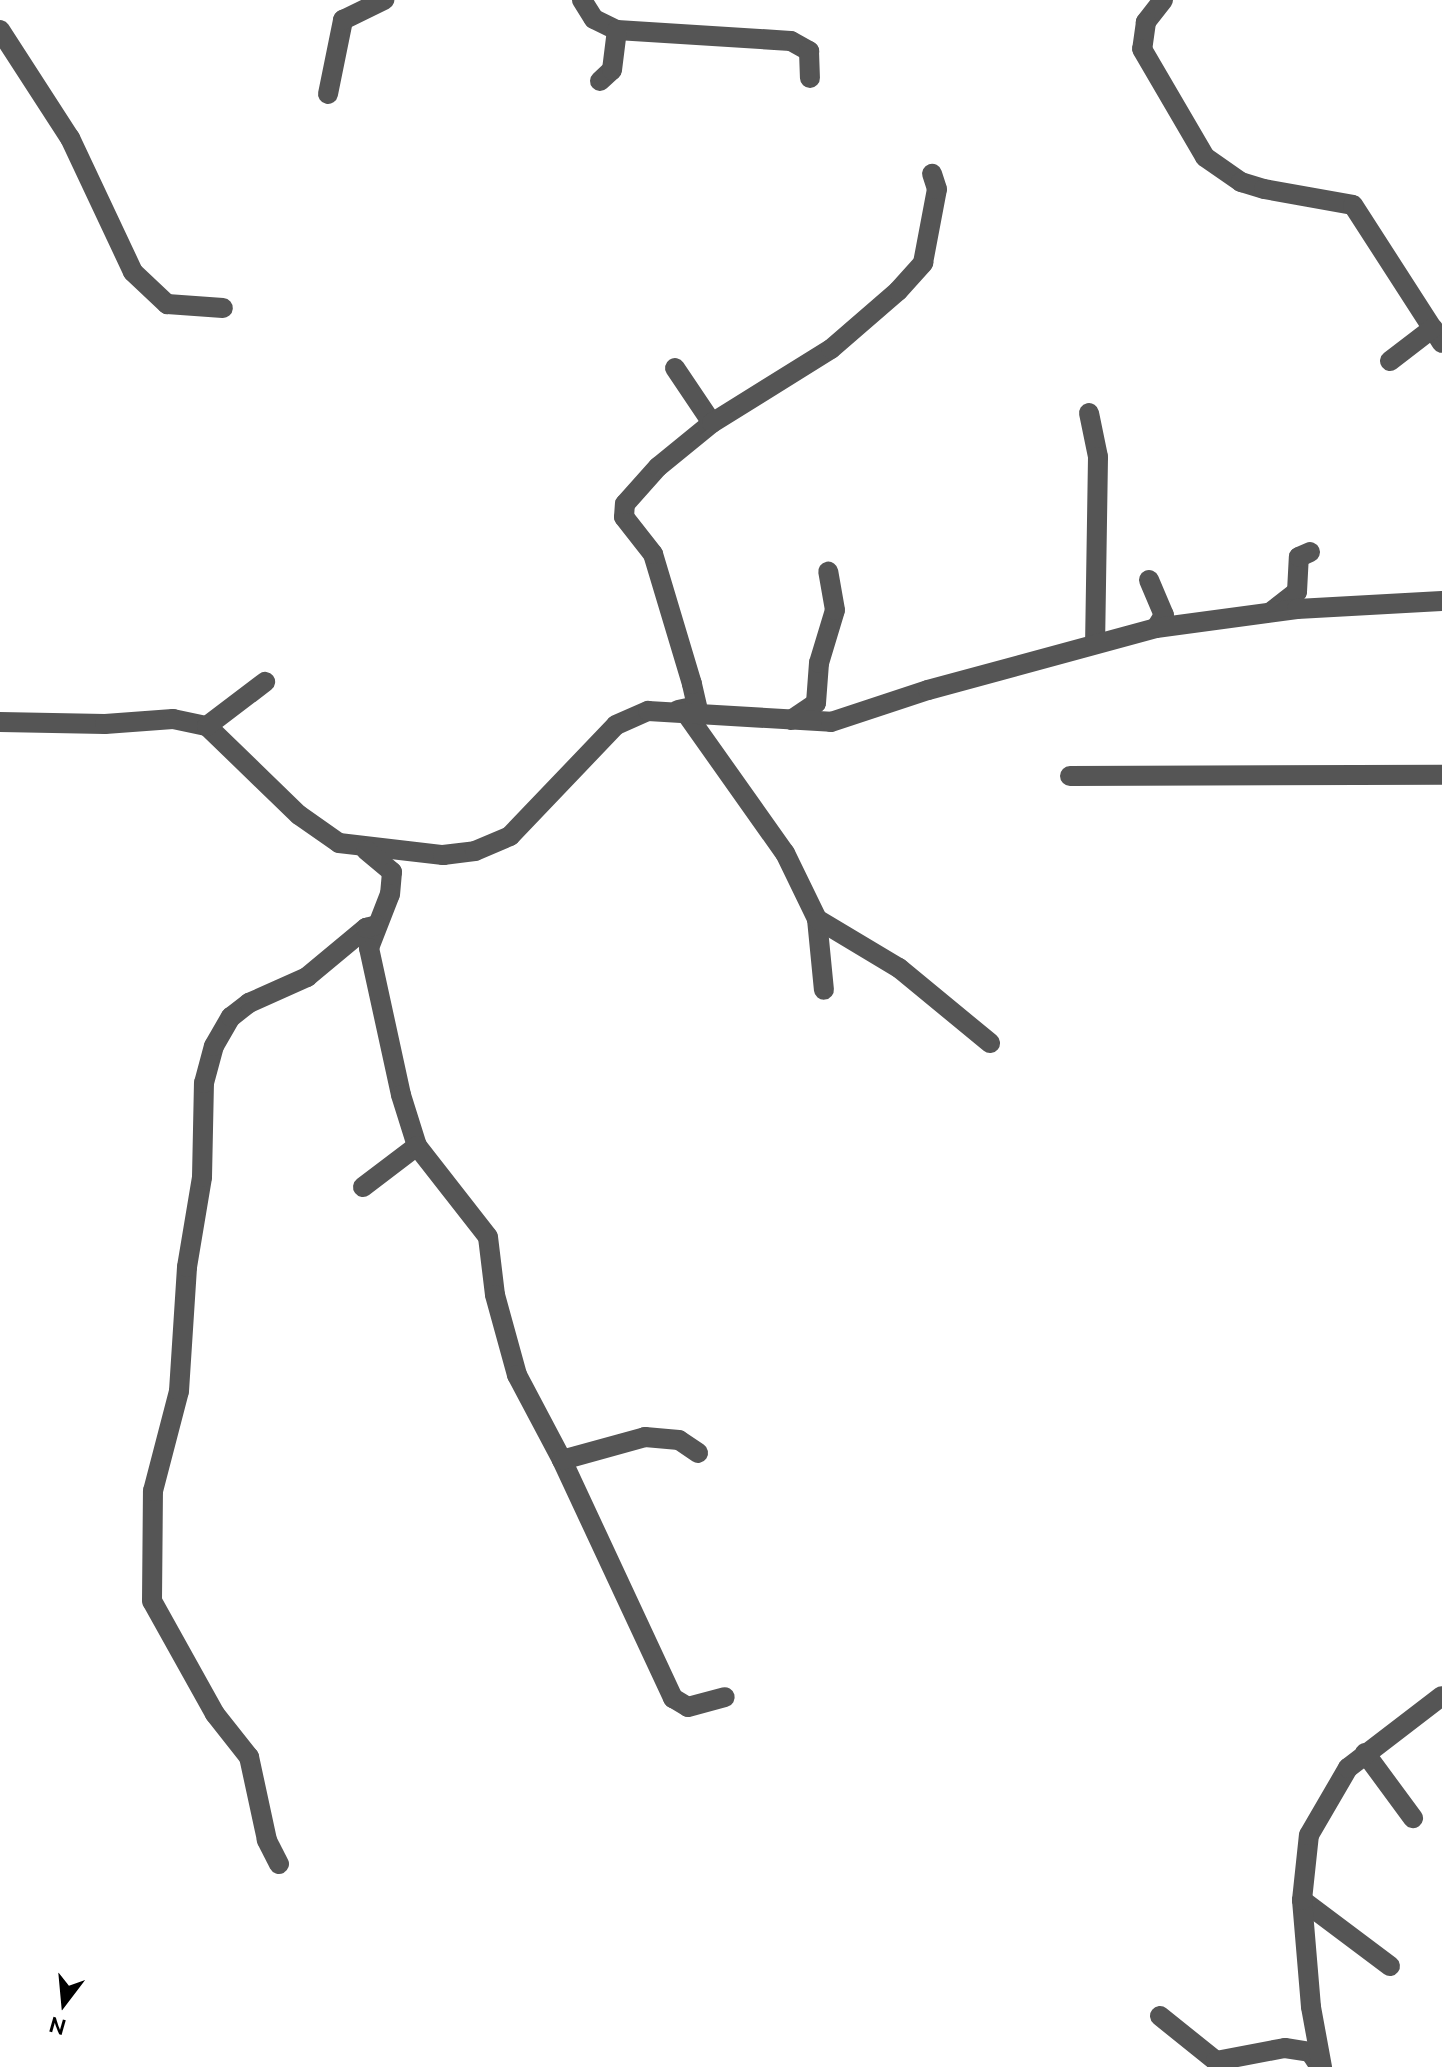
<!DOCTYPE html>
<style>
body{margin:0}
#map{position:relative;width:1442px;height:2067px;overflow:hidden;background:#fff;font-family:Ubuntu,sans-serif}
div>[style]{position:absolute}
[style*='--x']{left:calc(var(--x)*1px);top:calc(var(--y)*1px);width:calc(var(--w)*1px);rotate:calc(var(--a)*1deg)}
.minor>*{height:20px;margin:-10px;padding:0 10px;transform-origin:10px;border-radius:10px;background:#555}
span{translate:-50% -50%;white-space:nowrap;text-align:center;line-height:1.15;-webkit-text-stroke:6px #fff;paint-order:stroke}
.north{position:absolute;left:24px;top:1963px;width:80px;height:80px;-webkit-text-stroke:6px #fff;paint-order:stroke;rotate:196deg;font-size:22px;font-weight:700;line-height:32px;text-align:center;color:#000}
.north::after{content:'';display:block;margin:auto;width:28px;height:36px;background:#000;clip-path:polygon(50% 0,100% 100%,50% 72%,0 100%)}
</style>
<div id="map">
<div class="minor">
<div style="--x:582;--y:0;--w:22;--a:58"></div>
<div style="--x:594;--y:19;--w:25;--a:26"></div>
<div style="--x:617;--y:30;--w:174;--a:3.6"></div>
<div style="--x:791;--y:41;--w:21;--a:29"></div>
<div style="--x:809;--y:51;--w:27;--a:88"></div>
<div style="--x:1163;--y:0;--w:28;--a:128"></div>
<div style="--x:1146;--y:22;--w:27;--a:98"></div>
<div style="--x:1142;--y:49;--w:125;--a:59.7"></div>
<div style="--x:1205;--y:157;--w:44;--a:34.8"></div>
<div style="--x:1241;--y:182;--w:24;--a:17"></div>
<div style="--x:1264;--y:189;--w:90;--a:10.2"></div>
<div style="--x:1353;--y:205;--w:164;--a:57.2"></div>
<div style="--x:0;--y:30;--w:129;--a:57.1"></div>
<div style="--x:70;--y:138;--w:148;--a:64.8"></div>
<div style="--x:133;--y:272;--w:47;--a:43.3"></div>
<div style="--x:167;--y:304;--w:56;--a:4.1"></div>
<div style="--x:600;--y:81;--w:16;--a:-43"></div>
<div style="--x:612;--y:70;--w:40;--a:-82.9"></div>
<div style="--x:328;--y:94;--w:76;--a:-78.5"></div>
<div style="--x:343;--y:20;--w:46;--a:-26"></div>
<div style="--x:1390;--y:361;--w:54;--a:-37.5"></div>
<div style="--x:675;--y:368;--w:66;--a:56.1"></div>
<div style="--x:1089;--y:413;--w:45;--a:78.4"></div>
<div style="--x:1098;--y:457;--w:187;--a:90.9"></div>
<div style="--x:1149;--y:580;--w:38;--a:67"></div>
<div style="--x:1164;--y:615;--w:15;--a:122"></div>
<div style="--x:1271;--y:612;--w:33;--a:-38"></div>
<div style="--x:1297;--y:592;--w:35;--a:-87"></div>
<div style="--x:1299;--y:557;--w:12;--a:-24"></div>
<div style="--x:678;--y:710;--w:19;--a:-12"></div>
<div style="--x:697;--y:706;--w:23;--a:-103"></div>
<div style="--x:692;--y:684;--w:136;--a:-106.7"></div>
<div style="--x:653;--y:554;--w:47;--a:-128.1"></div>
<div style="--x:624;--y:517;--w:13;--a:-86"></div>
<div style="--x:625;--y:504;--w:50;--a:-48.3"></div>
<div style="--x:658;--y:467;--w:70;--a:-39.2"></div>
<div style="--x:712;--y:423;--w:140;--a:-31.9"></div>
<div style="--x:831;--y:349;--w:89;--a:-40.9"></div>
<div style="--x:898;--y:291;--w:38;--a:-48"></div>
<div style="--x:923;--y:263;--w:75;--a:-79.3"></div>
<div style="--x:937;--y:189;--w:16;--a:-108"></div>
<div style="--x:685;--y:712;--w:173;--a:54.7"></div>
<div style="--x:785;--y:853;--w:73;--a:64.1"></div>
<div style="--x:817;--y:919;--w:71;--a:84.4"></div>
<div style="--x:791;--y:720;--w:30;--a:-34"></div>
<div style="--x:816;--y:703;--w:40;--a:-85.7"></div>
<div style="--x:819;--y:663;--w:55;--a:-73.2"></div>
<div style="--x:835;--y:610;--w:39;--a:-100"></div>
<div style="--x:0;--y:722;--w:105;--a:1.1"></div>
<div style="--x:105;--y:724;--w:68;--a:-4.2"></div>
<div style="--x:173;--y:719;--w:35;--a:12"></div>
<div style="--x:207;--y:726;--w:128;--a:44.1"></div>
<div style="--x:299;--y:815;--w:49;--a:35"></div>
<div style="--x:339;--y:843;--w:105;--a:6.6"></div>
<div style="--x:443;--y:855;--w:32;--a:-7"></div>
<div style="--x:475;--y:851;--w:38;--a:-23"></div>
<div style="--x:510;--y:836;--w:153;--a:-46.3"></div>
<div style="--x:616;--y:725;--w:35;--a:-24"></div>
<div style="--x:648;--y:711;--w:183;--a:3.4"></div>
<div style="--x:831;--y:722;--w:102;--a:-18.3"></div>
<div style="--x:928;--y:690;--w:236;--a:-15.2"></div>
<div style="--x:1156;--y:628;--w:142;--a:-7.7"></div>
<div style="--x:1297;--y:609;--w:145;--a:-3.2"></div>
<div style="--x:207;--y:726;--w:73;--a:-37.2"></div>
<div style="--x:1070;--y:776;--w:372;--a:-0.2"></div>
<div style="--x:366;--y:850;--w:34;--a:40"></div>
<div style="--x:392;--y:872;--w:22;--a:95"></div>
<div style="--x:390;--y:894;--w:58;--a:111.3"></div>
<div style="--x:369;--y:948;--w:150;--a:77.7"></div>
<div style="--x:401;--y:1095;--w:53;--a:72.6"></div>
<div style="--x:417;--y:1146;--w:115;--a:52"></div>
<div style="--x:488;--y:1237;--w:58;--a:83.1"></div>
<div style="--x:495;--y:1295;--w:83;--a:74.6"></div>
<div style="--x:517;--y:1375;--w:96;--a:62.1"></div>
<div style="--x:562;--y:1460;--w:263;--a:65"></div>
<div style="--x:673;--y:1698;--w:17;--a:31"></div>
<div style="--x:688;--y:1707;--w:38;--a:-15"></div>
<div style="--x:817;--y:919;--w:96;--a:30.9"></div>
<div style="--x:899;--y:968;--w:118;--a:39.5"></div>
<div style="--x:363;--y:1187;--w:68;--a:-37.2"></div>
<div style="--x:562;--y:1460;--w:86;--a:-15.5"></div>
<div style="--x:645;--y:1437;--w:34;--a:5"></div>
<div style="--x:679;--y:1440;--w:23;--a:34"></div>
<div style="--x:1365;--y:1753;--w:81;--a:53.6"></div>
<div style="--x:279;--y:1864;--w:27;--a:-117"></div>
<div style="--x:267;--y:1840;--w:85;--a:-102.2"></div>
<div style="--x:249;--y:1757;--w:55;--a:-128.3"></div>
<div style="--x:215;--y:1714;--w:129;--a:-119.1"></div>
<div style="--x:152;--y:1601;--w:110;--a:-89.5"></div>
<div style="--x:153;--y:1491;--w:103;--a:-75.4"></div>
<div style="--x:179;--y:1391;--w:124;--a:-86.3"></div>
<div style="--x:187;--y:1267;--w:91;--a:-80.5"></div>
<div style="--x:202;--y:1177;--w:94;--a:-88.8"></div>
<div style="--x:204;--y:1083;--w:38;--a:-75"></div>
<div style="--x:214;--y:1046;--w:34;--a:-60"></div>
<div style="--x:231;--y:1017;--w:23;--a:-38"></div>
<div style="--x:249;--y:1003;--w:64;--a:-24.1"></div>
<div style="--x:307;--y:977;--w:77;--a:-39.7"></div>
<div style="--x:366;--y:928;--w:11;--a:-15"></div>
<div style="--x:1302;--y:1900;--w:110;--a:36.9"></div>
<div style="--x:1160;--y:2016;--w:72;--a:38.8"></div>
<div style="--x:1216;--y:2061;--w:70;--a:-10.7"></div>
<div style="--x:1285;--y:2048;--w:25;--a:9"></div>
<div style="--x:1310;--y:2052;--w:18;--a:56"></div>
<div style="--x:1322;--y:2067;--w:61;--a:-100.4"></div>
<div style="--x:1311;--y:2007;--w:107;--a:-94.8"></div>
<div style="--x:1302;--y:1900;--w:65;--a:-83.9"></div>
<div style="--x:1309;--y:1835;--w:78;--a:-59.8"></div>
<div style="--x:1348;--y:1768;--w:118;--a:-37.5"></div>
</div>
<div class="north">N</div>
</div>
